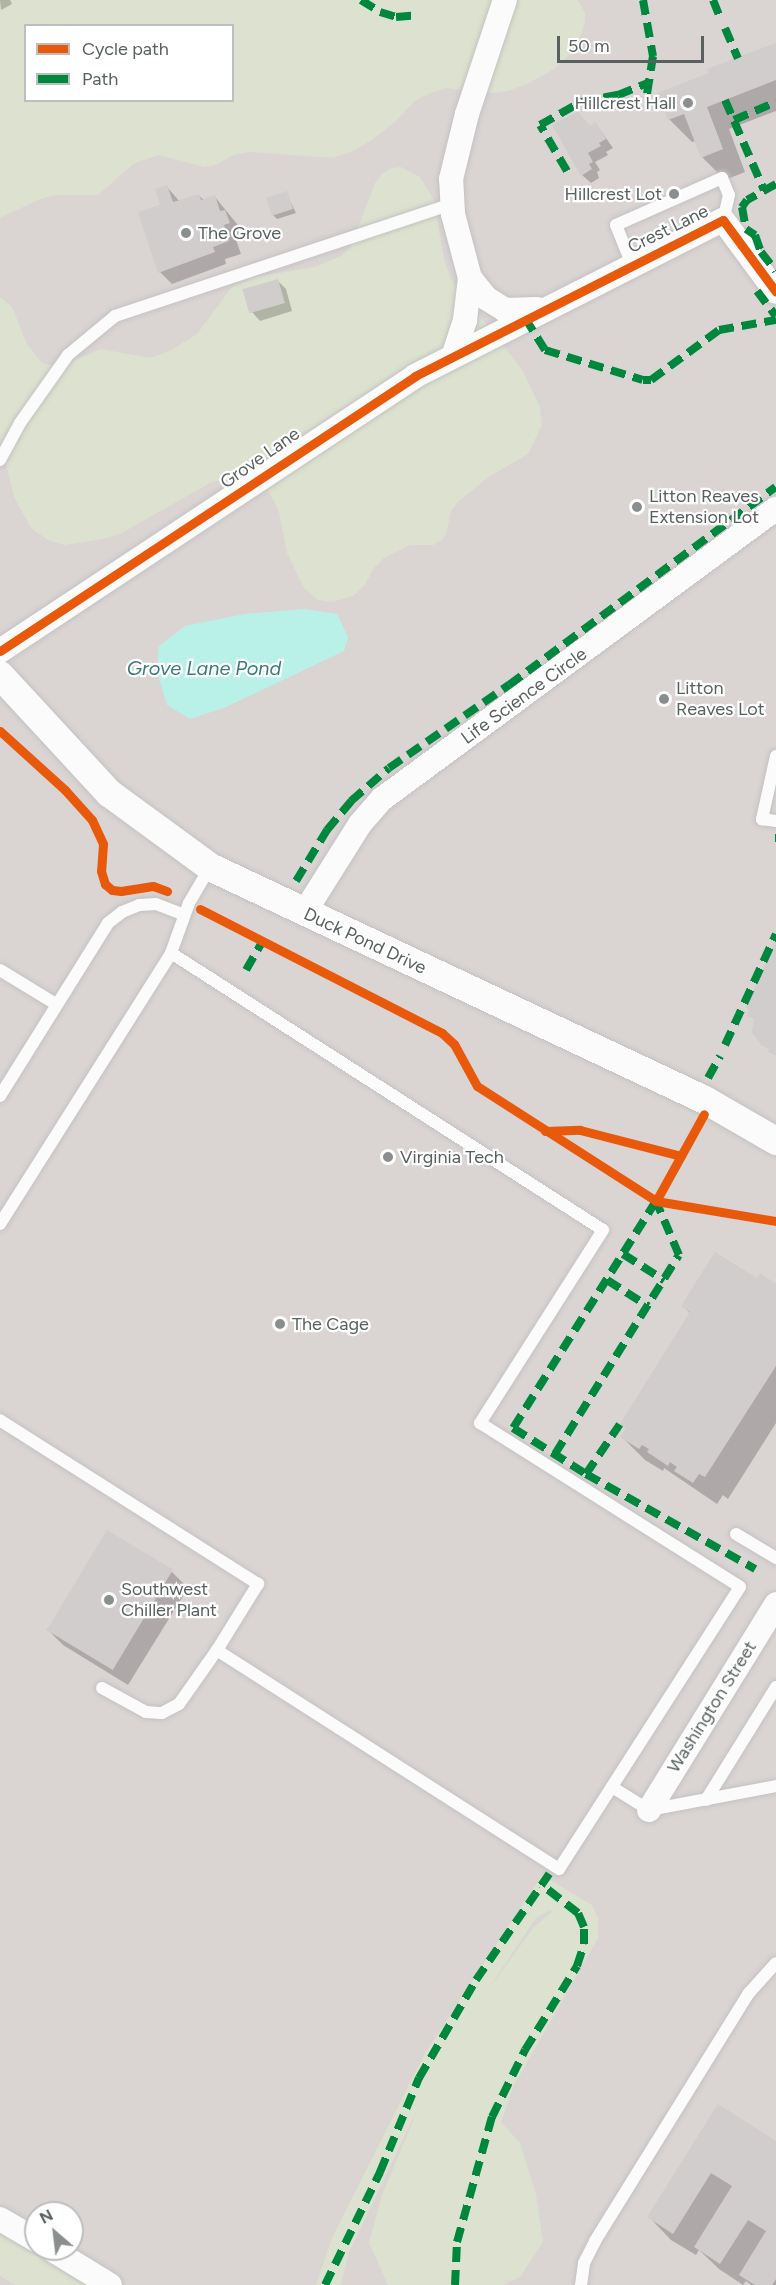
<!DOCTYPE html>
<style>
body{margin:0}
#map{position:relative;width:776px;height:2285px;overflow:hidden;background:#e9e4e3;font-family:Figtree,sans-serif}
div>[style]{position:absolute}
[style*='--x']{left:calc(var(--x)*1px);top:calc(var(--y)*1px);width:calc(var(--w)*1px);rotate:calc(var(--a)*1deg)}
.education>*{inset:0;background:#dad4d3}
.green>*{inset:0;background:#dce2cf}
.water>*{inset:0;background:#b9f1e9}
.shadow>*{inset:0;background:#0003}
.building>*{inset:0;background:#d0cdcc;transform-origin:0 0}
.roads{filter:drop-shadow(0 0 2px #c3c2c2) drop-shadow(0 0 2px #c3c2c2)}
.service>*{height:12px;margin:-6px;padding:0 6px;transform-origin:6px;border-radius:6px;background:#fcfbfb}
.minor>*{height:24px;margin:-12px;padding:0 12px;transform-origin:12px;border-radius:12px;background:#fcfbfb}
.tertiary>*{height:28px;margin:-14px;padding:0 14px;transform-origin:14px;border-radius:14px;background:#fcfbfb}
.quiet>*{height:8px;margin-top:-4px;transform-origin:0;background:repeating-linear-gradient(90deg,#00873e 0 15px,transparent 0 23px)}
.cycleway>*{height:9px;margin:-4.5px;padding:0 4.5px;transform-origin:4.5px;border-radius:4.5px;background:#e8590c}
.dots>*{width:16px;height:16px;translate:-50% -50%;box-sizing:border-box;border:3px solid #fff;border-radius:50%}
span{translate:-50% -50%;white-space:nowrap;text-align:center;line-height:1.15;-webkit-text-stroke:4.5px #fff;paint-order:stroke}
.poi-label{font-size:18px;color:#596060}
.right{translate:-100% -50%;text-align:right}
.left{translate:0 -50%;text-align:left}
.street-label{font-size:18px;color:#596060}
.water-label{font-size:20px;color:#377c78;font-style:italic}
.legend{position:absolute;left:24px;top:24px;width:210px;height:78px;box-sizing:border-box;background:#fff;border:2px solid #bdbfbf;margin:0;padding:8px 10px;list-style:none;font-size:18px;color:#596060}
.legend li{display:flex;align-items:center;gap:12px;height:30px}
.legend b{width:30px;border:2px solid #bdbfbf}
.north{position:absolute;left:24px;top:2201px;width:60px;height:60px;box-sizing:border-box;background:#fff;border:2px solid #bdbfbf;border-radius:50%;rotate:332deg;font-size:16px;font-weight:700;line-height:24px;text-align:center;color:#596060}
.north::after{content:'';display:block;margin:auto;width:21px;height:27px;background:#8b8e8e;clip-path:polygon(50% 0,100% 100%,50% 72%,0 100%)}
.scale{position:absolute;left:557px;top:36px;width:147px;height:27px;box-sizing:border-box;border:3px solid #596060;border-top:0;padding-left:8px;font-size:18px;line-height:21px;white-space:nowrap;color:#596060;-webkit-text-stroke:4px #fff;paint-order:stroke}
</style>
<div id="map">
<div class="education">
<div style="clip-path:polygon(evenodd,0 0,776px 0,776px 2285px,0 2285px,0 0,26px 26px,232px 26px,232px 100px,26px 100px,26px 26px,0 0,36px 2213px,72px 2213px,72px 2249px,36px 2249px,36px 2213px)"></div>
</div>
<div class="green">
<div style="clip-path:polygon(evenodd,0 0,578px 0,585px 13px,585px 24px,575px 50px,554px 69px,529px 83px,508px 91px,491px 93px,447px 88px,428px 94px,415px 101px,397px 120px,372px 140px,351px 152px,332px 158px,250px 152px,233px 155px,216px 165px,204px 167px,158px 155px,133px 164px,98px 195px,57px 195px,40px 199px,0 218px,0 0,26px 26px,232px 26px,232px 100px,26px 100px,26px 26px)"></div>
<div style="clip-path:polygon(401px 167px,420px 177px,428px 190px,434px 200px,444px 260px,451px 279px,523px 371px,540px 407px,542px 425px,528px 454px,487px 478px,459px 501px,451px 511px,446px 534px,442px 540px,433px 545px,410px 545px,384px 558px,373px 569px,365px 585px,353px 596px,332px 602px,318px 600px,304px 588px,287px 553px,279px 512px,271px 495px,262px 486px,242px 477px,212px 482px,120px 534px,103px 539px,65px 545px,48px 540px,31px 528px,14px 497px,0 437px,0 297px,12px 307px,27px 344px,42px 363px,51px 365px,67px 363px,101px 349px,150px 358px,171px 350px,197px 334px,231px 288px,254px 277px,315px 267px,341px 256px,351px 247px,375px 183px,382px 174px,392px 168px)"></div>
<div style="clip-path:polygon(evenodd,542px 1875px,592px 1905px,598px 1919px,598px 1938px,514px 2085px,501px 2122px,520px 2143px,536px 2194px,543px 2242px,520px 2277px,503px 2285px,388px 2285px,369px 2243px,382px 2195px,420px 2104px,349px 2252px,341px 2285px,316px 2285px,332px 2238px,424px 2055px,542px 1875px,550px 1910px,552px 1912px,533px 1928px,485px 1994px,536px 1918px,550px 1910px)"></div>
<div style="clip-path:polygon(0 2232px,78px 2274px,97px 2285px,15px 2285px,0 2276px)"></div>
</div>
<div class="water">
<div style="clip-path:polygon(304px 609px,337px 614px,348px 637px,344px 651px,226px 707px,190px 719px,167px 705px,157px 671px,159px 646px,185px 626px,245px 614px)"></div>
</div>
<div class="shadow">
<div style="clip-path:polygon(0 0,10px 0,12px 4px,1px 10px)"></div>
<div style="clip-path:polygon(776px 44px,776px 111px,729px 129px,745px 172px,725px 180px,702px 157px,696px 141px,692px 142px,669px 119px,711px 74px)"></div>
<div style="clip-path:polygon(596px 124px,613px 148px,606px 152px,608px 155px,595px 162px,600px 170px,597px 172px,599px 178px,591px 183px,582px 175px,590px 127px)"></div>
<div style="clip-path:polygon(167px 187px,180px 202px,199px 196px,204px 200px,215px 197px,237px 224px,241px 235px,235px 237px,241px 254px,225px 259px,226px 264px,172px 284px,160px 272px,162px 206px)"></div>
<div style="clip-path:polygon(286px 193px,296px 213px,277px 219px,273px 215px)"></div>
<div style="clip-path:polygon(278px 281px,286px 289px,292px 311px,260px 321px,252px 312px)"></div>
<div style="clip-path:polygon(757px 1280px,776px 1285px,776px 1423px,728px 1499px,723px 1495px,717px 1504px,664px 1468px,663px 1471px,645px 1460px,622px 1437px,627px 1429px,622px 1424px,691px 1314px,683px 1306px)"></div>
<div style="clip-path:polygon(172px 1572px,188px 1588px,128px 1685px,63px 1645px,47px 1629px)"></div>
<div style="clip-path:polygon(718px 2106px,776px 2143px,776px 2285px,751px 2285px,746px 2281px,743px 2285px,719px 2269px,699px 2250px,696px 2255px,671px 2240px,649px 2217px)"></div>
</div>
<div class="building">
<div style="clip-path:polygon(776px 43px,776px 80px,707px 107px,723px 149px,701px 158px,684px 114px,668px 120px,657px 93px,709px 73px,707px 69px)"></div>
<div style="clip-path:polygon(578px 112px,590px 126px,596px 122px,606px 139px,599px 143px,601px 146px,588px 153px,593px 162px,589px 164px,592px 169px,581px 176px,552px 125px)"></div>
<div style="clip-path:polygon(167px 185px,173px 202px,199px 194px,201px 200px,215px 195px,220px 211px,225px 210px,230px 223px,224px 225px,229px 241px,213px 247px,215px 252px,158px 273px,138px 212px,160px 205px,155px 189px)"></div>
<div style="left:287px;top:191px;width:19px;height:22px;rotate:72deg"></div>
<div style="left:278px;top:279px;width:25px;height:37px;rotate:74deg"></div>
<div style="clip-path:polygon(776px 940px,776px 1056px,768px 1052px,769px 1049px,761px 1045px,752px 1032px,754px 1019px,747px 1016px,749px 1010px,746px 1007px)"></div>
<div style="clip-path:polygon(715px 1252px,757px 1278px,760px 1273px,776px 1284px,776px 1366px,705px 1477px,699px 1474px,693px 1483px,674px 1471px,677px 1467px,670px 1462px,668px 1466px,647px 1452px,649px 1449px,642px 1445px,639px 1449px,620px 1437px,626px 1428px,620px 1424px,690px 1312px,681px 1306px)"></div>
<div style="left:107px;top:1530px;width:77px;height:117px;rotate:31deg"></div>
<div style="clip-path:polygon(718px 2104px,776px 2141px,776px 2279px,772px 2285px,755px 2285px,739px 2275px,766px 2231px,748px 2220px,720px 2264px,694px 2247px,732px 2186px,711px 2173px,673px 2234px,647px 2217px)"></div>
</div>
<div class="roads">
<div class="service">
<div style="--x:632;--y:265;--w:43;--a:-111.8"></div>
<div style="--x:616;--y:225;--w:116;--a:-23.9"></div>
<div style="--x:722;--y:178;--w:18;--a:68"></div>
<div style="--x:729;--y:195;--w:26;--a:103"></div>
<div style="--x:0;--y:460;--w:42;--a:-61.6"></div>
<div style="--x:20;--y:423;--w:83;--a:-54.8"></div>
<div style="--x:68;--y:355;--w:61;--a:-39.7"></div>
<div style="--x:115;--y:316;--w:355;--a:-18.4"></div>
<div style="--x:776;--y:756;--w:65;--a:102.5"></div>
<div style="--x:762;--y:819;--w:14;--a:8"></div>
<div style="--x:171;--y:953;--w:53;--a:-70.2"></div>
<div style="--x:189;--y:903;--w:42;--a:-59.7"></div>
<div style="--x:0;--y:970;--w:66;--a:31.3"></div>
<div style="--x:0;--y:1096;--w:204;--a:-58"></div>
<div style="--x:108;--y:923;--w:18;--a:-38"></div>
<div style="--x:122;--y:912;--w:18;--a:-22"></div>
<div style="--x:139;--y:905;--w:17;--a:-3"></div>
<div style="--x:156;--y:904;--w:30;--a:21"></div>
<div style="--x:0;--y:1224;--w:320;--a:-57.7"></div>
<div style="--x:171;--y:953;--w:513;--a:32.67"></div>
<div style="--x:603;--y:1230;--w:229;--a:122.5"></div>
<div style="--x:480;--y:1423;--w:307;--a:32.2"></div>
<div style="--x:740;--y:1587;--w:335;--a:122.7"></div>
<div style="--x:559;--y:1869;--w:406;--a:-147.4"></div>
<div style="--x:217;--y:1650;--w:78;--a:-58.2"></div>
<div style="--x:258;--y:1584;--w:306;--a:-147.6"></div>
<div style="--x:736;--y:1534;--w:47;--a:31"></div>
<div style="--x:102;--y:1688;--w:50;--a:28.6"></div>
<div style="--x:146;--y:1712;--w:16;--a:4"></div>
<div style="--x:162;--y:1713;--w:19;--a:-28"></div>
<div style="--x:179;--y:1704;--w:66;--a:-54.9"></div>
<div style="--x:612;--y:1787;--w:44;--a:31.9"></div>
<div style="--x:649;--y:1810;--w:129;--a:-10.7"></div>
<div style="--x:706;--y:1800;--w:133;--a:-58.2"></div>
<div style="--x:581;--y:2285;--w:22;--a:-82"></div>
<div style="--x:584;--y:2263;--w:25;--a:-63"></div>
<div style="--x:595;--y:2241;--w:292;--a:-58.2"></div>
<div style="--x:749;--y:1993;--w:40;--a:-48"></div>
</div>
<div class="minor">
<div style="--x:470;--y:278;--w:26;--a:51"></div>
<div style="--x:486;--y:298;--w:22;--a:32"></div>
<div style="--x:505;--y:310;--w:32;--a:-2"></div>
<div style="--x:454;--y:354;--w:36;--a:-72"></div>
<div style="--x:465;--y:320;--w:42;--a:-83.2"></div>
<div style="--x:470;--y:278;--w:66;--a:-104.9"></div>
<div style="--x:453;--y:214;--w:35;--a:-93"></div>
<div style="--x:451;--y:179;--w:67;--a:-76.2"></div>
<div style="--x:467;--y:114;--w:120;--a:-71.6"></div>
<div style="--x:0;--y:651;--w:498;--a:-33.5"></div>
<div style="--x:415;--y:376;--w:345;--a:-26.9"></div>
<div style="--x:723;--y:220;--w:89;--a:53.6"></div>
<div style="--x:304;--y:913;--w:105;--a:-57.8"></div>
<div style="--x:360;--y:824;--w:33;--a:-49"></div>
<div style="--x:382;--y:799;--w:489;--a:-36.4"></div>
<div style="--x:649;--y:1810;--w:242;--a:-58.3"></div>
<div style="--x:0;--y:2219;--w:42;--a:30.3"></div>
<div style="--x:51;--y:2249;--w:69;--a:31.4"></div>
</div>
<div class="tertiary">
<div style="--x:0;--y:675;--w:161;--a:47.3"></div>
<div style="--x:109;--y:793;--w:125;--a:36.2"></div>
<div style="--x:210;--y:867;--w:547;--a:25.21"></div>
<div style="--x:705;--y:1100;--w:82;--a:30"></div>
</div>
</div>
<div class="quiet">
<div style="--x:361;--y:0;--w:22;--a:32"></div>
<div style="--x:380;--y:12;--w:17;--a:17"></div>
<div style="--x:396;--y:17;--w:21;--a:-5"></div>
<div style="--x:643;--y:0;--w:57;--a:79.9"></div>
<div style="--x:653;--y:56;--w:39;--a:99"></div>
<div style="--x:713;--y:0;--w:18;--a:68"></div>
<div style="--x:725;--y:28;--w:33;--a:67"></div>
<div style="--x:725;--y:100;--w:98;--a:66.6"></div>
<div style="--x:734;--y:120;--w:46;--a:-23.2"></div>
<div style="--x:567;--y:171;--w:53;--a:-120.4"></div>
<div style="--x:540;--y:125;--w:47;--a:-29.3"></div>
<div style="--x:581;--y:102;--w:38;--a:-11"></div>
<div style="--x:618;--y:95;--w:35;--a:-22"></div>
<div style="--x:776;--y:184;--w:33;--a:151"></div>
<div style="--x:747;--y:200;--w:9;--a:126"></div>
<div style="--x:742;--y:207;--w:22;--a:80"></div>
<div style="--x:746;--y:229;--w:11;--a:34"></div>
<div style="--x:755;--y:235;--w:18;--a:71"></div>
<div style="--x:761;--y:252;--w:24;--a:52"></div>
<div style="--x:757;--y:291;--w:31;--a:53"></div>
<div style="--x:525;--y:318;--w:38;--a:58"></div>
<div style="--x:545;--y:350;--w:102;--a:17"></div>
<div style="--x:643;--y:380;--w:8;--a:0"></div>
<div style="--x:651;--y:380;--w:84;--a:-36.3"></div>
<div style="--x:719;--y:330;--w:58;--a:-10"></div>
<div style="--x:775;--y:838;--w:1;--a:0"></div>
<div style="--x:296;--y:881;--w:60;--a:-58.7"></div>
<div style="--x:327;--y:830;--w:38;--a:-50"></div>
<div style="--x:351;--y:801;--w:50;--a:-41"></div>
<div style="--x:389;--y:768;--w:146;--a:-34.7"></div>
<div style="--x:509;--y:685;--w:332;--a:-36.6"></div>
<div style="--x:246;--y:970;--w:34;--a:-60"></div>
<div style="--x:725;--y:1045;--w:122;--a:-65.3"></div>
<div style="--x:708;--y:1078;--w:25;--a:-61"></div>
<div style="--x:656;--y:1201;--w:268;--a:122.2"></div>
<div style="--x:513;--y:1428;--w:86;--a:32.2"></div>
<div style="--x:586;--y:1474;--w:194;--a:29.3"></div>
<div style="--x:623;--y:1254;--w:49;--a:32.4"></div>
<div style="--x:607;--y:1280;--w:49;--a:32.4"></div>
<div style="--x:555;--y:1454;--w:234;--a:-58.1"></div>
<div style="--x:679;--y:1255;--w:59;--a:-113.1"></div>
<div style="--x:586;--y:1474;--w:60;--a:-55.8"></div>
<div style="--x:325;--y:2285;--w:126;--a:-64"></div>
<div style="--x:380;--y:2172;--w:102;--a:-67.5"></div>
<div style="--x:419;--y:2078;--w:113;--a:-59.8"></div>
<div style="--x:476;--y:1980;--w:129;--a:-55.4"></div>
<div style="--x:455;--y:2285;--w:43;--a:-87.3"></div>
<div style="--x:457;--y:2242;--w:130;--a:-74.4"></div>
<div style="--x:492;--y:2117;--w:75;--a:-63.8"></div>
<div style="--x:525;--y:2050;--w:99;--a:-58.2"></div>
<div style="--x:577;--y:1966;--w:23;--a:-72"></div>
<div style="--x:584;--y:1944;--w:17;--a:-90"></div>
<div style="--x:584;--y:1927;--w:15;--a:-113"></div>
<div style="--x:578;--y:1913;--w:46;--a:-142.1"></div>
</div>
<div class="cycleway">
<div style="--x:0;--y:651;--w:498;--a:-33.5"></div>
<div style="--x:415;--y:376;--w:345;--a:-26.9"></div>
<div style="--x:723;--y:220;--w:89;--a:53.6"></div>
<div style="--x:0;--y:731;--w:88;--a:42.2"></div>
<div style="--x:65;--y:790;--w:40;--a:48"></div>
<div style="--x:92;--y:820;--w:26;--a:65"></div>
<div style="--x:103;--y:844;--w:27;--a:94"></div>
<div style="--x:101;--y:871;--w:14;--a:73"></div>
<div style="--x:105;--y:884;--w:9;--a:41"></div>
<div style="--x:112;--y:890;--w:9;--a:6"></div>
<div style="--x:121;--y:891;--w:32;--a:-9"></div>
<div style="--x:153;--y:886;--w:15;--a:20"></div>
<div style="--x:200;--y:909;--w:272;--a:27.1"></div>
<div style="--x:442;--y:1033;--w:16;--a:43"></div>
<div style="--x:454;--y:1044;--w:48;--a:61.3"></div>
<div style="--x:477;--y:1086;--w:213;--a:32.7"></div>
<div style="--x:656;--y:1201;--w:122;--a:9.5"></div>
<div style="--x:545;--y:1131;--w:35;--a:-2"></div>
<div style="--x:580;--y:1130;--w:104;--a:14.4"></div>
<div style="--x:656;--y:1201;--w:99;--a:-61.1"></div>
</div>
<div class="dots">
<div style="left:688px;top:103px;background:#8b8e8e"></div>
<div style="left:674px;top:194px;background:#8b8e8e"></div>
<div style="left:186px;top:233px;background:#8b8e8e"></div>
<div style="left:637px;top:507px;background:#8b8e8e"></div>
<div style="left:664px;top:699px;background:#8b8e8e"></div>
<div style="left:388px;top:1157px;background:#8b8e8e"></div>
<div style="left:280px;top:1324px;background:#8b8e8e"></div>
<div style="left:109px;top:1600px;background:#8b8e8e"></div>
</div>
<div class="poi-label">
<span class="right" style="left:676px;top:103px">Hillcrest Hall</span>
<span class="right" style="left:662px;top:194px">Hillcrest Lot</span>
<span class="left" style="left:198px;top:233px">The Grove</span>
<span class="left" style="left:649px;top:507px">Litton Reaves<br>Extension Lot</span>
<span class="left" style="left:676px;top:699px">Litton<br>Reaves Lot</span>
<span class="left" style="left:400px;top:1157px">Virginia Tech</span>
<span class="left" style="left:292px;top:1324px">The Cage</span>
<span class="left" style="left:121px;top:1600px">Southwest<br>Chiller Plant</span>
</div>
<div class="street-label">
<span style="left:668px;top:229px;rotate:-26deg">Crest Lane</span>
<span style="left:260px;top:458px;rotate:-35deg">Grove Lane</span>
<span style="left:524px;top:696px;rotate:-36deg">Life Science Circle</span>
<span style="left:365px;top:941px;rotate:25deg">Duck Pond Drive</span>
<span style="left:712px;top:1707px;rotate:-58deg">Washington Street</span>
</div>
<div class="water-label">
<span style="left:204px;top:668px">Grove Lane Pond</span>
</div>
<ul class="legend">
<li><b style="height:8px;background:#e8590c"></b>Cycle path</li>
<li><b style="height:8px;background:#00873e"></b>Path</li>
</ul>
<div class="north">N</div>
<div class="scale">50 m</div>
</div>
